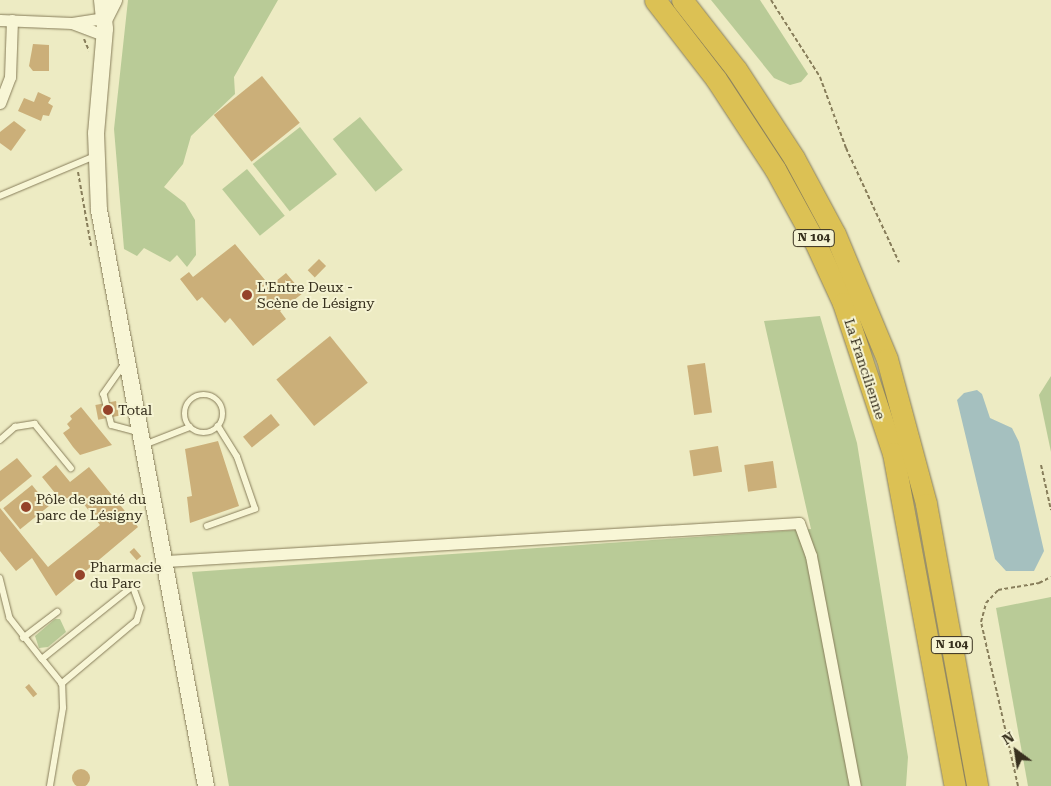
<!DOCTYPE html>
<meta charset="utf-8">
<style>
body{margin:0}
#map{position:relative;width:1051px;height:786px;overflow:hidden;background:#edebc3;font-family:"Roboto Serif",serif}
div>[style]{position:absolute}
[style*='--x']{left:calc(var(--x)*1px);top:calc(var(--y)*1px);width:calc(var(--w)*1px);rotate:calc(var(--a)*1deg)}
.green>*{inset:0;background:#b9cb97;transform-origin:0 0}
.water>*{inset:0;background:#a5c0bf}
.building>*{inset:0;background:#cbaf79;transform-origin:0 0}
.round{border-radius:50%}
.path>*{height:2px;margin-top:-1px;transform-origin:0;background:repeating-linear-gradient(90deg,#877d5a 0 4px,transparent 0 6.5px)}
.roads{filter:drop-shadow(0 0 1px #877d5a) drop-shadow(0 0 1px #877d5a)}
.lane>*{height:5.5px;margin:-2.75px;padding:0 2.75px;transform-origin:2.75px;border-radius:2.75px;background:#f8f6d6}
.lane>.ring{margin:-2.75px;padding:0;box-sizing:content-box;background:none;border:5.5px solid #f8f6d6;border-radius:50%}
.street>*{height:11px;margin:-5.5px;padding:0 5.5px;transform-origin:5.5px;border-radius:5.5px;background:#f8f6d6}
.secondary>*{height:16px;margin:-8px;padding:0 8px;transform-origin:8px;border-radius:8px;background:#f8f6d6}
.highway>*{height:21px;margin:-10.5px;padding:0 10.5px;transform-origin:10.5px;border-radius:10.5px;background:#dcc154}
.dots>*{width:14px;height:14px;translate:-50% -50%;box-sizing:border-box;border:2px solid #f5f3d2;border-radius:50%}
span{translate:-50% -50%;white-space:nowrap;text-align:center;line-height:1.15;-webkit-text-stroke:4px #f5f3d2;paint-order:stroke}
.shield-label span{padding:1px 4px;background:#f5f3d2;border:1px solid;border-radius:4px;-webkit-text-stroke-width:0}
.shield-label{font-size:12px;color:#37301e;font-weight:700}
.poi-label{font-size:14px;color:#37301e}
.left{translate:0 -50%;text-align:left}
.street-label{font-size:14px;color:#37301e}
.north{position:absolute;left:991px;top:726px;width:50px;height:50px;-webkit-text-stroke:4px #f5f3d2;paint-order:stroke;rotate:329deg;font-size:14px;font-weight:700;line-height:20px;text-align:center;color:#37301e}
.north::after{content:'';display:block;margin:auto;width:18px;height:22px;background:#37301e;clip-path:polygon(50% 0,100% 100%,50% 72%,0 100%)}
</style>
<div id="map">
<div class="green">
<div style="clip-path:polygon(128px 0,278px 0,234px 77px,235px 94px,191px 136px,183px 164px,164px 187px,185px 203px,195px 220px,196px 255px,187px 267px,177px 255px,170px 262px,144px 248px,137px 256px,124px 249px,114px 129px)"></div>
<div style="clip-path:polygon(711px 0,760px 0,808px 74px,801px 82px,790px 85px,774px 78px)"></div>
<div style="left:360px;top:117px;width:68px;height:35px;rotate:51deg"></div>
<div style="left:300px;top:127px;width:60px;height:60px;rotate:52deg"></div>
<div style="left:247px;top:169px;width:60px;height:32px;rotate:51deg"></div>
<div style="clip-path:polygon(820px 316px,857px 443px,908px 757px,906px 786px,229px 786px,192px 572px,811px 529px,764px 321px)"></div>
<div style="clip-path:polygon(1051px 376px,1051px 452px,1039px 395px)"></div>
<div style="clip-path:polygon(1051px 597px,1051px 786px,1028px 786px,996px 608px)"></div>
<div style="clip-path:polygon(55px 619px,60px 619px,66px 632px,48px 647px,39px 648px,35px 636px)"></div>
</div>
<div class="water">
<div style="clip-path:polygon(977px 390px,982px 394px,990px 418px,1012px 428px,1019px 442px,1044px 551px,1034px 571px,1006px 571px,995px 559px,957px 400px,964px 393px)"></div>
</div>
<div class="building">
<div style="clip-path:polygon(33px 44px,49px 45px,49px 71px,33px 71px,29px 66px)"></div>
<div style="left:262px;top:76px;width:60px;height:62px;rotate:51deg"></div>
<div style="clip-path:polygon(38px 92px,51px 98px,48px 103px,53px 106px,49px 116px,43px 115px,41px 121px,18px 111px,24px 98px,34px 102px)"></div>
<div style="clip-path:polygon(14px 121px,26px 130px,11px 151px,0 143px,0 132px)"></div>
<div style="clip-path:polygon(235px 244px,270px 286px,286px 273px,303px 293px,280px 311px,286px 319px,253px 346px,230px 318px,225px 323px,202px 297px,197px 301px,180px 279px,189px 272px,193px 277px)"></div>
<div style="left:319px;top:259px;width:10px;height:16px;rotate:45deg"></div>
<div style="left:330px;top:336px;width:60px;height:69px;rotate:51deg"></div>
<div style="left:705px;top:363px;width:50px;height:18px;rotate:82deg"></div>
<div style="left:116px;top:401px;width:15px;height:21px;rotate:79deg"></div>
<div style="clip-path:polygon(81px 407px,112px 445px,80px 455px,73px 447px,63px 433px,70px 428px,67px 424px,72px 419px,70px 416px)"></div>
<div style="left:271px;top:414px;width:14px;height:36px;rotate:51deg"></div>
<div style="clip-path:polygon(218px 441px,239px 506px,190px 523px,187px 497px,192px 496px,185px 449px)"></div>
<div style="left:718px;top:446px;width:26px;height:29px;rotate:81deg"></div>
<div style="clip-path:polygon(17px 458px,32px 476px,0 502px,0 471px)"></div>
<div style="left:773px;top:461px;width:27px;height:29px;rotate:82deg"></div>
<div style="clip-path:polygon(56px 465px,70px 482px,89px 467px,138px 527px,56px 596px,32px 558px,16px 571px,0 551px,0 508px,48px 567px,100px 525px,76px 494px,64px 504px,42px 477px)"></div>
<div style="left:32px;top:485px;width:27px;height:37px;rotate:51deg"></div>
<div style="left:134px;top:548px;width:11px;height:6px;rotate:49deg"></div>
<div style="left:29px;top:684px;width:13px;height:5px;rotate:51deg"></div>
<div class="round" style="left:72px;top:769px;width:18px;height:18px"></div>
</div>
<div class="path">
<div style="--x:771;--y:0;--w:91;--a:57.5"></div>
<div style="--x:820;--y:77;--w:76;--a:69.9"></div>
<div style="--x:846;--y:148;--w:126;--a:65.1"></div>
<div style="--x:84;--y:39;--w:13;--a:67"></div>
<div style="--x:78;--y:172;--w:75;--a:80"></div>
<div style="--x:1041;--y:465;--w:46;--a:77.5"></div>
<div style="--x:1018;--y:786;--w:168;--a:-102.7"></div>
<div style="--x:981;--y:622;--w:20;--a:-75"></div>
<div style="--x:986;--y:603;--w:18;--a:-47"></div>
<div style="--x:998;--y:590;--w:42;--a:-9.7"></div>
<div style="--x:1039;--y:583;--w:13;--a:-27"></div>
</div>
<div class="roads">
<div class="lane">
<div style="--x:0;--y:196;--w:103;--a:-22.8"></div>
<div style="--x:125;--y:364;--w:37;--a:125"></div>
<div style="--x:104;--y:394;--w:32;--a:76"></div>
<div style="--x:112;--y:425;--w:27;--a:15"></div>
<div class="ring" style="left:185px;top:395px;width:32.5px;height:32.5px"></div>
<div style="--x:0;--y:440;--w:20;--a:-41"></div>
<div style="--x:15;--y:427;--w:20;--a:-9"></div>
<div style="--x:35;--y:424;--w:57;--a:50.7"></div>
<div style="--x:144;--y:445;--w:49;--a:-21.4"></div>
<div style="--x:207;--y:526;--w:51;--a:-19.5"></div>
<div style="--x:255;--y:509;--w:55;--a:-109.1"></div>
<div style="--x:237;--y:457;--w:36;--a:-122"></div>
<div style="--x:0;--y:578;--w:41;--a:76"></div>
<div style="--x:10;--y:618;--w:52;--a:52"></div>
<div style="--x:133;--y:586;--w:23;--a:70"></div>
<div style="--x:141;--y:608;--w:14;--a:107"></div>
<div style="--x:137;--y:621;--w:98;--a:140"></div>
<div style="--x:62;--y:684;--w:32;--a:-129"></div>
<div style="--x:42;--y:659;--w:117;--a:-38.7"></div>
<div style="--x:23;--y:638;--w:43;--a:-37.4"></div>
<div style="--x:50;--y:786;--w:79;--a:-80.5"></div>
<div style="--x:63;--y:708;--w:24;--a:-92"></div>
</div>
<div class="street">
<div style="--x:0;--y:20;--w:72;--a:2.4"></div>
<div style="--x:72;--y:23;--w:34;--a:21"></div>
<div style="--x:72;--y:23;--w:33;--a:-9"></div>
<div style="--x:0;--y:103;--w:28;--a:-69"></div>
<div style="--x:10;--y:77;--w:57;--a:-88"></div>
<div style="--x:166;--y:561;--w:634;--a:-3.44"></div>
<div style="--x:799;--y:523;--w:35;--a:70"></div>
<div style="--x:811;--y:556;--w:234;--a:79.2"></div>
</div>
<div class="secondary">
<div style="--x:102;--y:0;--w:29;--a:84"></div>
<div style="--x:105;--y:29;--w:104;--a:94.9"></div>
<div style="--x:96;--y:133;--w:77;--a:87.8"></div>
<div style="--x:99;--y:210;--w:586;--a:79.48"></div>
<div style="--x:105;--y:18;--w:20;--a:-63"></div>
</div>
<div class="highway">
<div style="--x:655;--y:0;--w:100;--a:52.3"></div>
<div style="--x:716;--y:79;--w:108;--a:56.8"></div>
<div style="--x:775;--y:169;--w:83;--a:61.3"></div>
<div style="--x:815;--y:242;--w:67;--a:65.3"></div>
<div style="--x:843;--y:303;--w:158;--a:71.6"></div>
<div style="--x:893;--y:453;--w:339;--a:79.5"></div>
<div style="--x:682;--y:0;--w:88;--a:52"></div>
<div style="--x:736;--y:69;--w:106;--a:56.9"></div>
<div style="--x:794;--y:158;--w:86;--a:61.7"></div>
<div style="--x:835;--y:234;--w:135;--a:67.4"></div>
<div style="--x:887;--y:359;--w:150;--a:74.9"></div>
<div style="--x:926;--y:504;--w:287;--a:79.7"></div>
</div>
</div>
<div class="dots">
<div style="left:247px;top:295px;background:#95432b"></div>
<div style="left:108px;top:410px;background:#95432b"></div>
<div style="left:26px;top:507px;background:#95432b"></div>
<div style="left:80px;top:575px;background:#95432b"></div>
</div>
<div class="shield-label">
<span style="left:814px;top:238px">N 104</span>
<span style="left:952px;top:645px">N 104</span>
</div>
<div class="poi-label">
<span class="left" style="left:257px;top:295px">L'Entre Deux -<br>Scène de Lésigny</span>
<span class="left" style="left:118px;top:410px">Total</span>
<span class="left" style="left:36px;top:507px">Pôle de santé du<br>parc de Lésigny</span>
<span class="left" style="left:90px;top:575px">Pharmacie<br>du Parc</span>
</div>
<div class="street-label">
<span style="left:865px;top:369px;rotate:72deg">La Francilienne</span>
</div>
<div class="north">N</div>
</div>
